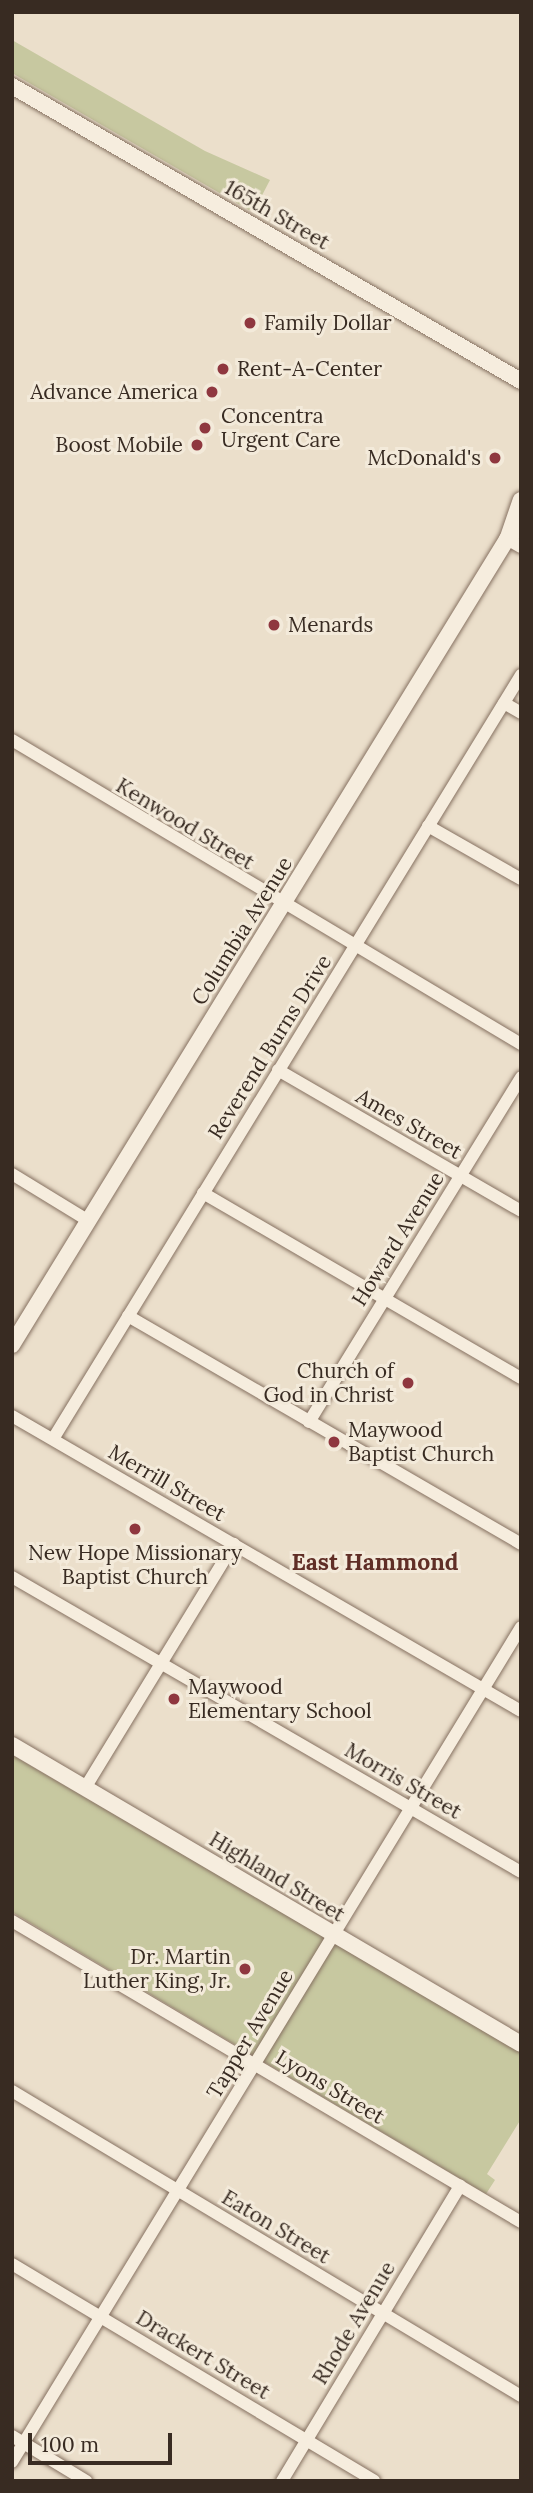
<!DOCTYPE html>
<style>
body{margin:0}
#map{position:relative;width:533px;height:2493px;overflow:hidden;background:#ebdfcb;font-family:Lora,serif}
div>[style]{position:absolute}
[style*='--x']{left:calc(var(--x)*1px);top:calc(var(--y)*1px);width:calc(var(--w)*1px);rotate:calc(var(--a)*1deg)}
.green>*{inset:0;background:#c7c8a0}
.roads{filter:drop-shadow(0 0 2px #867161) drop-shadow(0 0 2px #867161)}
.street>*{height:12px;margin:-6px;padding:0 6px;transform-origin:6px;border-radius:6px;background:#f6edde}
.secondary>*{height:16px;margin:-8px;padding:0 8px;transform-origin:8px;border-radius:8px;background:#f6edde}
.dots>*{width:19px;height:19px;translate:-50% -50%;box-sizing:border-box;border:4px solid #f3eada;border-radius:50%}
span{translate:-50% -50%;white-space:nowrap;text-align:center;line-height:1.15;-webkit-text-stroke:6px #f3eada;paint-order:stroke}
.street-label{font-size:21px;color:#382b22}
.poi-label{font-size:21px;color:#382b22}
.left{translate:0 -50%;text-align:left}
.right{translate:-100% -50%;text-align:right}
.neighbourhood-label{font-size:23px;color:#602e26;font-weight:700}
.frame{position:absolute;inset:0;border:14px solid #382b22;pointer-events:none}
.scale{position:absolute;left:28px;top:2433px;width:144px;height:32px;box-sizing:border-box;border:4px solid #382b22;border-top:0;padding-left:9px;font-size:21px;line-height:24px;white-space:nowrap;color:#382b22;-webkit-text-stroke:5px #f3eada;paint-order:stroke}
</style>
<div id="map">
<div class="green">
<div style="clip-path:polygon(12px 40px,205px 151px,270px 180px,258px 203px,249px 210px,12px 73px)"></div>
<div style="clip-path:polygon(12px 1755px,521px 2051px,521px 2119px,487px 2174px,495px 2180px,486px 2194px,12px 1912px)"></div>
</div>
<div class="roads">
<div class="street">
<div style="--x:507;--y:539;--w:16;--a:30"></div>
<div style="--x:504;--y:703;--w:20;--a:30"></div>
<div style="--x:12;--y:740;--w:593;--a:30.85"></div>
<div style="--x:428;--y:826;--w:107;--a:29.7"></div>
<div style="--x:278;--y:1070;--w:281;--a:30.1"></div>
<div style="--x:12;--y:1174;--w:90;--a:31.4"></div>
<div style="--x:203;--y:1193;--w:368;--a:30.2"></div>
<div style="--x:128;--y:1316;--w:454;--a:30.1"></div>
<div style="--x:12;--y:1416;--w:588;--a:30.1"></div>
<div style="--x:309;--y:1422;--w:405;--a:-58.4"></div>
<div style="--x:53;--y:1439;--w:896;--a:-58.51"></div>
<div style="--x:12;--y:1577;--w:588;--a:30.1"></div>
<div style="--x:85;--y:1788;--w:286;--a:-58.6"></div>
<div style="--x:12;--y:1921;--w:591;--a:30.6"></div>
<div style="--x:12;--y:2091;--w:593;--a:30.93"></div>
<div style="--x:12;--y:2264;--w:422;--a:30.9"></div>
<div style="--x:12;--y:2436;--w:87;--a:31.3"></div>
<div style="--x:12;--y:2462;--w:978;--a:-58.63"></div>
<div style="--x:282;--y:2481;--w:345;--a:-58.9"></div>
</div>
<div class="secondary">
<div style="--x:12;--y:86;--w:588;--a:30.1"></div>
<div style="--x:508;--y:537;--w:39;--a:-71"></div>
<div style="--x:12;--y:1345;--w:946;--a:-58.44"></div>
<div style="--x:507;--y:539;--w:19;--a:-43"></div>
<div style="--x:12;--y:1745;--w:590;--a:30.43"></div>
</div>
</div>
<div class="dots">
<div style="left:250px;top:323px;background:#8f373f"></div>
<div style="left:223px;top:369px;background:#8f373f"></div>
<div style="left:212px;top:392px;background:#8f373f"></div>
<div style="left:205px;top:428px;background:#8f373f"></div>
<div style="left:197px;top:445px;background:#8f373f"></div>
<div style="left:495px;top:458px;background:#8f373f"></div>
<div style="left:274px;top:625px;background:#8f373f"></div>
<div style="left:408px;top:1383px;background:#8f373f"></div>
<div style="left:334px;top:1442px;background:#8f373f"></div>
<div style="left:135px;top:1529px;background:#8f373f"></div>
<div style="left:174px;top:1699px;background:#8f373f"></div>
<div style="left:245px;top:1969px;background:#8f373f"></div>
</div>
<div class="street-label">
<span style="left:277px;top:215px;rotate:30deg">165th Street</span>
<span style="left:185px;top:824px;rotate:31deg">Kenwood Street</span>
<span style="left:242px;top:931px;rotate:-58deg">Columbia Avenue</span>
<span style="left:270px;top:1047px;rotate:-58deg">Reverend Burns Drive</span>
<span style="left:409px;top:1124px;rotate:30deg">Ames Street</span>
<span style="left:398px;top:1239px;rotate:-58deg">Howard Avenue</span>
<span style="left:167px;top:1483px;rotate:30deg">Merrill Street</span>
<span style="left:403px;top:1781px;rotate:30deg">Morris Street</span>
<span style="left:277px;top:1877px;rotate:31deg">Highland Street</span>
<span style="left:250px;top:2034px;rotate:-59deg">Tapper Avenue</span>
<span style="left:330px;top:2087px;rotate:31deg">Lyons Street</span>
<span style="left:276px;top:2227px;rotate:31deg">Eaton Street</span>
<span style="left:354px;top:2323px;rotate:-59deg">Rhode Avenue</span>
<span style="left:203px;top:2355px;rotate:31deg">Drackert Street</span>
</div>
<div class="poi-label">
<span class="left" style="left:264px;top:323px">Family Dollar</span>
<span class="left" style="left:237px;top:369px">Rent-A-Center</span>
<span class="right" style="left:198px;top:392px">Advance America</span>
<span class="left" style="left:221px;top:428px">Concentra<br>Urgent Care</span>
<span class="right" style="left:183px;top:445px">Boost Mobile</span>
<span class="right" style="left:481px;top:458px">McDonald's</span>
<span class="left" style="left:288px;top:625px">Menards</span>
<span class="right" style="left:394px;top:1383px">Church of<br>God in Christ</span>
<span class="left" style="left:348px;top:1442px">Maywood<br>Baptist Church</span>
<span style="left:135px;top:1565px">New Hope Missionary<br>Baptist Church</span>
<span class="left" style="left:188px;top:1699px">Maywood<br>Elementary School</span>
<span class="right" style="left:231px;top:1969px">Dr. Martin<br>Luther King, Jr.</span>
</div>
<div class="neighbourhood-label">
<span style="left:375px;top:1562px">East Hammond</span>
</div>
<div class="frame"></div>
<div class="scale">100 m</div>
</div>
